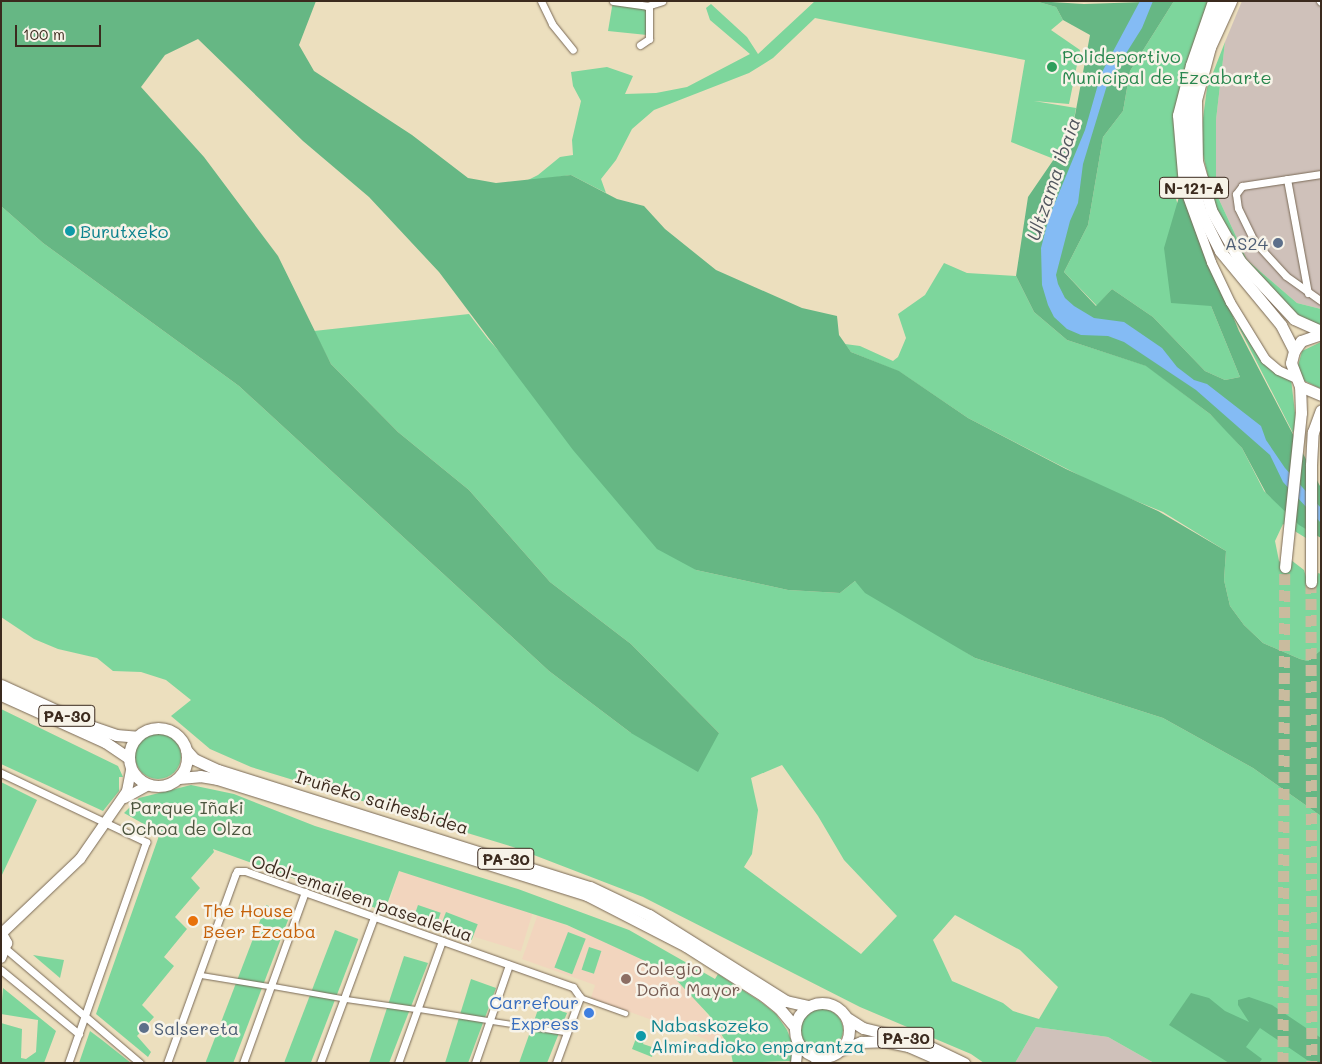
<!DOCTYPE html>
<meta charset="utf-8">
<style>
body{margin:0}
#map{position:relative;width:1322px;height:1064px;overflow:hidden;background:#ecdfbe;font-family:Mali,sans-serif}
div>[style]{position:absolute}
[style*='--x']{left:calc(var(--x)*1px);top:calc(var(--y)*1px);width:calc(var(--w)*1px);rotate:calc(var(--a)*1deg)}
.built>*{inset:0;background:#f2d5be;transform-origin:0 0}
.industrial>*{inset:0;background:#cfc1ba}
.green>*{inset:0;background:#7dd69c;transform-origin:0 0}
.round{border-radius:50%}
.forest>*{inset:0;background:#66b784}
.water>*{inset:0;background:#84bbf4}
.trunk-tunnel>*{height:11px;margin-top:-5.5px;transform-origin:0;background:repeating-linear-gradient(90deg,#c9bb9e 0 11px,transparent 0 16.5px)}
.roads{filter:drop-shadow(0 0 1px #796956) drop-shadow(0 0 1px #796956)}
.pedestrian>*{height:5px;margin:-2.5px;padding:0 2.5px;transform-origin:2.5px;border-radius:2.5px;background:#fff}
.minor>*{height:7px;margin:-3.5px;padding:0 3.5px;transform-origin:3.5px;border-radius:3.5px;background:#fff}
.tertiary>*{height:9px;margin:-4.5px;padding:0 4.5px;transform-origin:4.5px;border-radius:4.5px;background:#fff}
.secondary>*{height:10px;margin:-5px;padding:0 5px;transform-origin:5px;border-radius:5px;background:#fff}
.trunk>*{height:11px;margin:-5.5px;padding:0 5.5px;transform-origin:5.5px;border-radius:5.5px;background:#fff}
.trunk>.ring{margin:-5.5px;padding:0;box-sizing:content-box;background:none;border:11px solid #fff;border-radius:50%}
.dots>*{width:14px;height:14px;translate:-50% -50%;box-sizing:border-box;border:2px solid #f7f3e8;border-radius:50%}
span{translate:-50% -50%;white-space:nowrap;text-align:center;line-height:1.15;-webkit-text-stroke:5px #f7f3e8;paint-order:stroke}
.shield-label span{padding:1px 4px;background:#f7f3e8;border:1px solid;border-radius:4px;-webkit-text-stroke-width:0}
.shield-label{font-size:16px;color:#3b2a1e;font-weight:700}
.leisure-label{font-size:18px;color:#27864d}
.left{translate:0 -50%;text-align:left}
.culture-label{font-size:18px;color:#0d838f}
.service-label{font-size:18px;color:#4e5e75}
.right{translate:-100% -50%;text-align:right}
.street-label{font-size:18px;color:#3b2a1e}
.park-label{font-size:18px;color:#4c553e}
.food-label{font-size:18px;color:#c56008}
.education-label{font-size:18px;color:#785e54}
.shop-label{font-size:18px;color:#366cbe}
.water-label{font-size:19px;color:#51565e;font-style:italic}
.frame{position:absolute;inset:0;border:2px solid #3b2a1e;pointer-events:none}
.scale{position:absolute;left:15px;top:25px;width:86px;height:22px;box-sizing:border-box;border:2px solid #3b2a1e;border-top:0;padding-left:6px;font-size:15px;line-height:18px;white-space:nowrap;color:#3b2a1e;-webkit-text-stroke:4px #f7f3e8;paint-order:stroke}
</style>
<div id="map">
<div class="built">
<div style="left:399px;top:871px;width:140px;height:41px;rotate:17deg"></div>
<div style="clip-path:polygon(538px 914px,610px 943px,669px 972px,693px 995px,730px 1048px,591px 998px,595px 985px,522px 959px)"></div>
</div>
<div class="industrial">
<div style="clip-path:polygon(1242px 1px,1321px 1px,1321px 309px,1297px 303px,1247px 260px,1216px 193px,1216px 120px,1225px 42px)"></div>
<div style="clip-path:polygon(1036px 1027px,1108px 1037px,1154px 1063px,1015px 1063px)"></div>
</div>
<div class="green">
<div style="clip-path:polygon(613px 1px,647px 6px,647px 35px,608px 31px)"></div>
<div style="clip-path:polygon(815px 1px,1035px 1px,1056px 7px,1063px 20px,1051px 30px,1080px 50px,1069px 104px,1034px 101px,1076px 108px,1069px 147px,1054px 159px,1011px 142px,1025px 60px,815px 18px,773px 58px,749px 73px,654px 110px,632px 129px,616px 160px,601px 179px,606px 193px,571px 175px,524px 182px,538px 175px,560px 157px,573px 155px,572px 140px,581px 101px,573px 86px,571px 72px,607px 67px,633px 76px,625px 94px,656px 93px,687px 87px,750px 54px,710px 20px,706px 8px,711px 4px,747px 37px,758px 54px)"></div>
<div style="clip-path:polygon(1174px 1px,1222px 1px,1183px 185px,1176px 199px,1211px 306px,1240px 377px,1225px 380px,1205px 371px,1153px 317px,1112px 289px,1097px 306px,1064px 272px,1088px 225px,1103px 137px,1123px 111px,1130px 71px)"></div>
<div style="clip-path:polygon(1225px 42px,1216px 120px,1216px 193px,1247px 260px,1297px 303px,1321px 309px,1321px 326px,1295px 316px,1244px 260px,1217px 217px,1200px 141px,1207px 88px)"></div>
<div style="clip-path:polygon(evenodd,1px 206px,43px 243px,239px 386px,549px 671px,631px 733px,719px 733px,631px 644px,550px 582px,469px 490px,398px 432px,331px 364px,314px 331px,469px 314px,488px 339px,696px 570px,788px 590px,840px 593px,855px 581px,975px 658px,1163px 718px,1253px 768px,1321px 816px,1321px 1063px,1154px 1063px,1108px 1037px,1036px 1027px,1015px 1063px,984px 1063px,971px 1054px,860px 1007px,643px 897px,513px 847px,251px 767px,210px 749px,171px 716px,191px 700px,166px 680px,141px 672px,113px 671px,97px 658px,58px 649px,34px 639px,1px 617px,1px 206px,782px 765px,818px 816px,844px 860px,897px 916px,861px 954px,744px 867px,752px 854px,758px 810px,751px 778px,782px 765px,1px 206px,955px 915px,1020px 950px,1058px 987px,1039px 1019px,1013px 1011px,1003px 1003px,952px 981px,933px 940px,955px 915px)"></div>
<div style="clip-path:polygon(944px 263px,967px 273px,1016px 276px,1034px 312px,1067px 340px,1147px 366px,1210px 414px,1227px 431px,1242px 448px,1264px 491px,1307px 530px,1306px 538px,1283px 524px,1275px 541px,1279px 561px,1285px 566px,1289px 566px,1291px 560px,1304px 570px,1306px 577px,1316px 581px,1318px 573px,1321px 574px,1321px 650px,1308px 661px,1300px 659px,1263px 643px,1244px 625px,1230px 606px,1224px 580px,1226px 551px,1163px 512px,1104px 488px,968px 418px,900px 372px,851px 352px,845px 344px,860px 346px,893px 361px,898px 357px,906px 338px,898px 314px,925px 295px)"></div>
<div style="clip-path:polygon(1230px 310px,1263px 363px,1291px 379px,1296px 421px,1293px 433px)"></div>
<div style="clip-path:polygon(1321px 342px,1321px 389px,1303px 380px,1298px 366px,1302px 351px)"></div>
<div style="clip-path:polygon(1px 709px,118px 766px,123px 777px,119px 777px,119px 791px,103px 811px,1px 764px)"></div>
<div class="round" style="left:135px;top:733px;width:46px;height:46px"></div>
<div style="clip-path:polygon(1px 782px,37px 800px,1px 877px)"></div>
<div style="clip-path:polygon(191px 785px,234px 794px,315px 826px,518px 889px,629px 930px,715px 979px,718px 974px,761px 1002px,776px 1014px,787px 1030px,794px 1048px,791px 1061px,733px 1063px,730px 1048px,709px 1015px,669px 972px,567px 925px,399px 871px,385px 910px,381px 910px,213px 849px,214px 852px,191px 878px,200px 888px,175px 917px,187px 929px,164px 957px,174px 966px,142px 1005px,154px 1017px,137px 1036px,151px 1052px,148px 1057px,96px 1014px,160px 833px,124px 813px,139px 798px)"></div>
<div style="left:266px;top:905px;width:26px;height:168px;rotate:21deg"></div>
<div style="left:418px;top:905px;width:24px;height:13px;rotate:19deg"></div>
<div style="left:446px;top:912px;width:34px;height:17px;rotate:21deg"></div>
<div style="left:335px;top:930px;width:25px;height:141px;rotate:21deg"></div>
<div style="left:568px;top:932px;width:19px;height:38px;rotate:21deg"></div>
<div style="left:589px;top:947px;width:13px;height:24px;rotate:18deg"></div>
<div style="clip-path:polygon(33px 955px,64px 960px,60px 978px)"></div>
<div style="clip-path:polygon(404px 956px,428px 963px,389px 1063px,369px 1063px)"></div>
<div style="clip-path:polygon(471px 979px,496px 988px,468px 1063px,445px 1063px)"></div>
<div style="clip-path:polygon(3px 988px,56px 1031px,44px 1063px,1px 1063px,1px 1023px,22px 1029px,21px 1058px,26px 1059px,36px 1052px,38px 1020px,1px 1014px)"></div>
<div style="clip-path:polygon(540px 1004px,567px 1013px,547px 1063px,519px 1063px)"></div>
<div class="round" style="left:801px;top:1009px;width:42px;height:42px"></div>
<div style="clip-path:polygon(90px 1031px,102px 1040px,131px 1063px,79px 1063px)"></div>
<div style="clip-path:polygon(638px 1033px,646px 1036px,643px 1044px,655px 1048px,652px 1057px,632px 1049px)"></div>
</div>
<div class="forest">
<div style="clip-path:polygon(1px 1px,316px 1px,299px 45px,314px 71px,412px 135px,468px 178px,496px 183px,571px 175px,617px 199px,644px 206px,665px 229px,716px 270px,802px 308px,837px 316px,839px 335px,851px 352px,899px 371px,968px 418px,1066px 469px,1158px 511px,1226px 551px,1224px 580px,1230px 606px,1244px 625px,1263px 643px,1300px 659px,1308px 661px,1321px 650px,1321px 816px,1253px 768px,1163px 718px,975px 658px,865px 593px,855px 581px,840px 593px,788px 590px,696px 570px,657px 549px,573px 450px,439px 272px,369px 197px,303px 141px,198px 39px,165px 55px,141px 87px,204px 157px,278px 256px,331px 364px,398px 432px,469px 490px,550px 582px,631px 644px,719px 733px,698px 772px,631px 733px,549px 671px,239px 386px,43px 243px,1px 206px)"></div>
<div style="clip-path:polygon(1035px 1px,1084px 4px,1174px 1px,1130px 71px,1123px 111px,1103px 137px,1088px 225px,1064px 272px,1096px 306px,1112px 289px,1153px 317px,1205px 371px,1225px 380px,1240px 377px,1211px 306px,1171px 303px,1164px 248px,1181px 190px,1239px 331px,1321px 488px,1321px 538px,1299px 525px,1266px 493px,1242px 448px,1210px 414px,1146px 366px,1067px 340px,1034px 312px,1016px 276px,1028px 197px,1054px 159px,1069px 147px,1090px 35px,1063px 20px,1056px 7px)"></div>
<div style="clip-path:polygon(1191px 993px,1209px 998px,1225px 1011px,1249px 1022px,1238px 1005px,1238px 1000px,1249px 997px,1272px 1005px,1321px 1038px,1321px 1063px,1307px 1060px,1260px 1028px,1246px 1047px,1262px 1059px,1259px 1063px,1229px 1063px,1169px 1025px)"></div>
</div>
<div class="water">
<div style="clip-path:polygon(1140px 1px,1153px 1px,1142px 28px,1108px 82px,1083px 164px,1078px 203px,1070px 221px,1056px 275px,1058px 284px,1065px 298px,1074px 306px,1094px 318px,1124px 322px,1162px 348px,1177px 367px,1194px 380px,1207px 384px,1261px 426px,1266px 440px,1285px 468px,1321px 508px,1321px 523px,1283px 482px,1270px 455px,1196px 390px,1124px 342px,1108px 336px,1081px 335px,1067px 329px,1054px 317px,1048px 305px,1042px 285px,1041px 248px,1049px 217px,1085px 130px,1101px 74px)"></div>
</div>
<div class="trunk-tunnel">
<div style="--x:1311;--y:582;--w:481;--a:89.9"></div>
<div style="--x:1283;--y:1063;--w:496;--a:-89.8"></div>
</div>
<div class="roads">
<div class="pedestrian">
<div style="--x:201;--y:975;--w:68;--a:9.3"></div>
<div style="--x:273;--y:986;--w:69;--a:10"></div>
<div style="--x:580;--y:997;--w:48;--a:19.6"></div>
<div style="--x:346;--y:999;--w:70;--a:8.2"></div>
<div style="--x:419;--y:1009;--w:69;--a:9.2"></div>
<div style="--x:492;--y:1021;--w:73;--a:8.7"></div>
</div>
<div class="minor">
<div style="--x:541;--y:1;--w:25;--a:64"></div>
<div style="--x:552;--y:24;--w:33;--a:51"></div>
<div style="--x:613;--y:1;--w:34;--a:8"></div>
<div style="--x:647;--y:6;--w:16;--a:-18"></div>
<div style="--x:1320;--y:1;--w:1;--a:45"></div>
<div style="--x:640;--y:45;--w:11;--a:-34"></div>
<div style="--x:649;--y:39;--w:33;--a:-90"></div>
<div style="--x:1321;--y:174;--w:80;--a:171.4"></div>
<div style="--x:1242;--y:186;--w:10;--a:127"></div>
<div style="--x:1236;--y:194;--w:14;--a:82"></div>
<div style="--x:1238;--y:208;--w:37;--a:64"></div>
<div style="--x:1254;--y:241;--w:47;--a:47.6"></div>
<div style="--x:1286;--y:276;--w:43;--a:35.5"></div>
<div style="--x:1287;--y:179;--w:116;--a:79.6"></div>
<div style="--x:1;--y:773;--w:161;--a:25.4"></div>
<div style="--x:146;--y:842;--w:234;--a:109.4"></div>
<div style="--x:6;--y:949;--w:176;--a:40.4"></div>
<div style="--x:1;--y:970;--w:101;--a:39.4"></div>
<div style="--x:167;--y:1063;--w:200;--a:-70.1"></div>
<div style="--x:235;--y:875;--w:4;--a:-63"></div>
<div style="--x:237;--y:871;--w:8;--a:0"></div>
<div style="--x:245;--y:871;--w:348;--a:19.5"></div>
<div style="--x:573;--y:987;--w:12;--a:55"></div>
<div style="--x:580;--y:997;--w:70;--a:110"></div>
<div style="--x:243;--y:1063;--w:182;--a:-70.1"></div>
<div style="--x:320;--y:1063;--w:156;--a:-69.7"></div>
<div style="--x:398;--y:1063;--w:130;--a:-70.2"></div>
<div style="--x:475;--y:1063;--w:104;--a:-70.9"></div>
</div>
<div class="tertiary">
<div style="--x:1212;--y:1;--w:68;--a:109"></div>
<div style="--x:1190;--y:65;--w:52;--a:104.6"></div>
<div style="--x:1177;--y:115;--w:70;--a:85.1"></div>
<div style="--x:1183;--y:185;--w:82;--a:70"></div>
<div style="--x:1211;--y:262;--w:44;--a:64.6"></div>
<div style="--x:1230;--y:302;--w:67;--a:58.4"></div>
<div style="--x:1265;--y:359;--w:17;--a:40"></div>
<div style="--x:1278;--y:370;--w:17;--a:24"></div>
</div>
<div class="secondary">
<div style="--x:125;--y:798;--w:26;--a:-29"></div>
<div style="--x:1;--y:932;--w:13;--a:61"></div>
<div style="--x:7;--y:943;--w:16;--a:112"></div>
<div style="--x:2;--y:933;--w:108;--a:-43.5"></div>
<div style="--x:80;--y:859;--w:83;--a:-55.3"></div>
<div style="--x:127;--y:791;--w:21;--a:-79"></div>
<div style="--x:796;--y:1063;--w:20;--a:-84"></div>
<div style="--x:816;--y:1063;--w:9;--a:-41"></div>
</div>
<div class="trunk">
<div style="--x:1221;--y:1;--w:94;--a:110"></div>
<div style="--x:1189;--y:89;--w:28;--a:96"></div>
<div style="--x:1186;--y:117;--w:61;--a:85.3"></div>
<div style="--x:1191;--y:178;--w:36;--a:74"></div>
<div style="--x:1201;--y:213;--w:42;--a:63.4"></div>
<div style="--x:1220;--y:251;--w:96;--a:50.5"></div>
<div style="--x:1281;--y:325;--w:29;--a:63"></div>
<div style="--x:1231;--y:1;--w:51;--a:114.5"></div>
<div style="--x:1210;--y:47;--w:55;--a:104.8"></div>
<div style="--x:1196;--y:100;--w:61;--a:89.1"></div>
<div style="--x:1197;--y:161;--w:18;--a:74"></div>
<div style="--x:1202;--y:178;--w:33;--a:74"></div>
<div style="--x:1211;--y:210;--w:59;--a:60.4"></div>
<div style="--x:1240;--y:261;--w:79;--a:47"></div>
<div style="--x:1294;--y:319;--w:30;--a:24"></div>
<div style="--x:1321;--y:334;--w:21;--a:161"></div>
<div style="--x:1301;--y:341;--w:12;--a:125"></div>
<div style="--x:1294;--y:351;--w:12;--a:104"></div>
<div style="--x:1291;--y:363;--w:25;--a:69"></div>
<div style="--x:1300;--y:386;--w:23;--a:23"></div>
<div style="--x:1285;--y:567;--w:155;--a:-84.1"></div>
<div style="--x:1301;--y:413;--w:27;--a:-92"></div>
<div style="--x:1311;--y:582;--w:117;--a:-90"></div>
<div style="--x:1311;--y:465;--w:33;--a:-87"></div>
<div style="--x:1313;--y:432;--w:23;--a:-70"></div>
<div style="--x:1;--y:685;--w:101;--a:24.5"></div>
<div style="--x:93;--y:727;--w:24;--a:19"></div>
<div style="--x:116;--y:735;--w:21;--a:5"></div>
<div style="--x:1;--y:695;--w:114;--a:24.3"></div>
<div style="--x:105;--y:742;--w:29;--a:34"></div>
<div class="ring" style="left:129px;top:728px;width:47px;height:47px"></div>
<div style="--x:186;--y:750;--w:12;--a:48"></div>
<div style="--x:194;--y:759;--w:26;--a:25"></div>
<div style="--x:218;--y:770;--w:390;--a:17.5"></div>
<div style="--x:590;--y:887;--w:65;--a:25.4"></div>
<div style="--x:649;--y:915;--w:162;--a:32.1"></div>
<div style="--x:786;--y:1001;--w:23;--a:13"></div>
<div style="--x:179;--y:778;--w:21;--a:-5"></div>
<div style="--x:200;--y:776;--w:17;--a:10"></div>
<div style="--x:217;--y:779;--w:388;--a:17.4"></div>
<div style="--x:587;--y:895;--w:111;--a:27.3"></div>
<div style="--x:686;--y:946;--w:93;--a:32.7"></div>
<div style="--x:764;--y:996;--w:19;--a:39"></div>
<div style="--x:779;--y:1008;--w:25;--a:50"></div>
<div class="ring" style="left:795px;top:1003px;width:43px;height:43px"></div>
<div style="--x:847;--y:1018;--w:19;--a:32"></div>
<div style="--x:863;--y:1028;--w:59;--a:13.8"></div>
<div style="--x:920;--y:1042;--w:49;--a:25.5"></div>
<div style="--x:841;--y:1050;--w:22;--a:-22"></div>
<div style="--x:861;--y:1042;--w:23;--a:-2"></div>
<div style="--x:884;--y:1041;--w:25;--a:12"></div>
<div style="--x:908;--y:1046;--w:43;--a:23.6"></div>
</div>
</div>
<div class="dots">
<div style="left:1052px;top:67px;background:#2e9e5b"></div>
<div style="left:70px;top:231px;background:#0f9aa8"></div>
<div style="left:1278px;top:243px;background:#5c6f8a"></div>
<div style="left:193px;top:921px;background:#e8710a"></div>
<div style="left:626px;top:979px;background:#8d6e63"></div>
<div style="left:589px;top:1013px;background:#3f7fe0"></div>
<div style="left:144px;top:1028px;background:#5c6f8a"></div>
<div style="left:641px;top:1036px;background:#0f9aa8"></div>
</div>
<div class="shield-label">
<span style="left:1194px;top:188px">N-121-A</span>
<span style="left:67px;top:716px">PA-30</span>
<span style="left:506px;top:859px">PA-30</span>
<span style="left:906px;top:1038px">PA-30</span>
</div>
<div class="leisure-label">
<span class="left" style="left:1062px;top:67px">Polideportivo<br>Municipal de Ezcabarte</span>
</div>
<div class="culture-label">
<span class="left" style="left:80px;top:231px">Burutxeko</span>
<span class="left" style="left:651px;top:1036px">Nabaskozeko<br>Almiradioko enparantza</span>
</div>
<div class="service-label">
<span class="right" style="left:1268px;top:243px">AS24</span>
<span class="left" style="left:154px;top:1028px">Salsereta</span>
</div>
<div class="street-label">
<span style="left:382px;top:802px;rotate:17deg">Iruñeko saihesbidea</span>
<span style="left:362px;top:898px;rotate:19deg">Odol-emaileen pasealekua</span>
</div>
<div class="park-label">
<span style="left:187px;top:818px">Parque Iñaki<br>Ochoa de Olza</span>
</div>
<div class="food-label">
<span class="left" style="left:203px;top:921px">The House<br>Beer Ezcaba</span>
</div>
<div class="education-label">
<span class="left" style="left:636px;top:979px">Colegio<br>Doña Mayor</span>
</div>
<div class="shop-label">
<span class="right" style="left:579px;top:1013px">Carrefour<br>Express</span>
</div>
<div class="water-label">
<span style="left:1053px;top:179px;rotate:-71deg">Ultzama ibaia</span>
</div>
<div class="frame"></div>
<div class="scale">100 m</div>
</div>
